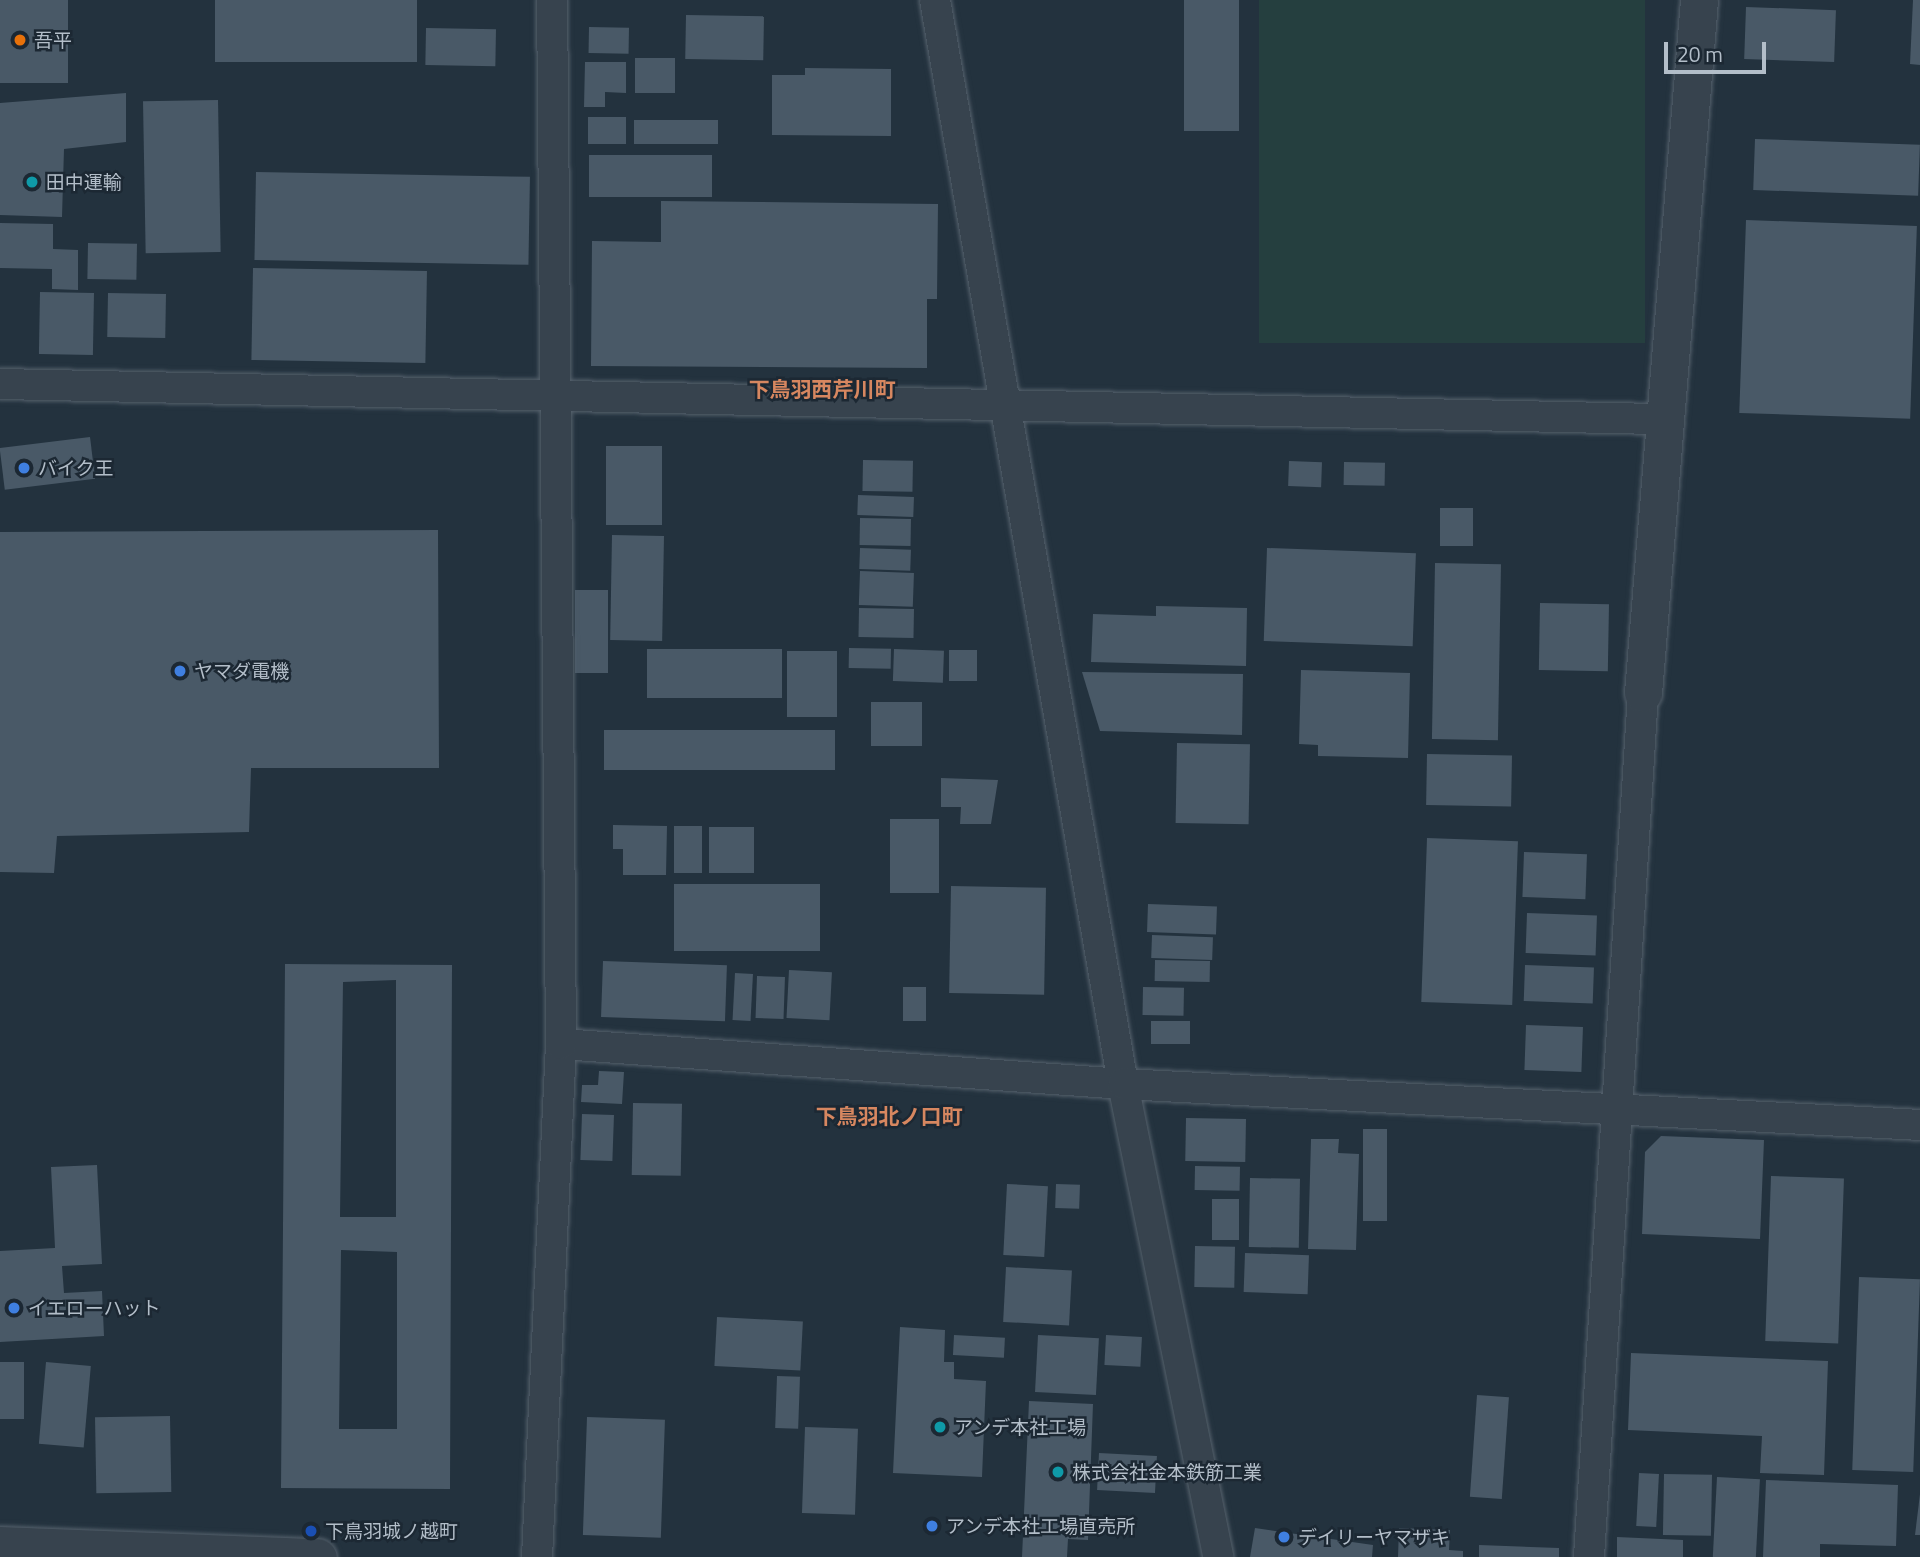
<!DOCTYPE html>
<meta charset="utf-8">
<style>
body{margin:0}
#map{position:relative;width:1920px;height:1557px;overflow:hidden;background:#23323e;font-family:"Titillium Web","Noto Sans JP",sans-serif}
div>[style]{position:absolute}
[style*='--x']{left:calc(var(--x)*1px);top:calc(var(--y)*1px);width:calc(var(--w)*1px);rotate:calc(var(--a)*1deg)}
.green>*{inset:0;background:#253f3f;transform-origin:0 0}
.building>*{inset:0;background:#495967;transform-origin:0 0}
.roads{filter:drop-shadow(0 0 2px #55616c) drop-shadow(0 0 2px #55616c)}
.minor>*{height:30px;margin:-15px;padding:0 15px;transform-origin:15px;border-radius:15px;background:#37434e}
.tertiary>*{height:37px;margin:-18.5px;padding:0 18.5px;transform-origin:18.5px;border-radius:18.5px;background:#37434e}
.dots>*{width:19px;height:19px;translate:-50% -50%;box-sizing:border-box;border:4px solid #1c2833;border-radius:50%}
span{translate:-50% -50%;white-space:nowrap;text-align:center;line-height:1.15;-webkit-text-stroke:5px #1c2833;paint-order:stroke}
.poi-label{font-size:19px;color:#b3bec9}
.left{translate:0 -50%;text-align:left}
.neighbourhood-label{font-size:21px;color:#d78760;font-weight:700}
.scale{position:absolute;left:1664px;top:42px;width:102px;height:32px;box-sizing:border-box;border:4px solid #b3bec9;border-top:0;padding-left:9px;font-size:21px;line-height:24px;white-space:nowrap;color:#b3bec9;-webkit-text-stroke:5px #1c2833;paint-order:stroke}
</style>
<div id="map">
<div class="green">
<div style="left:1259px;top:0;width:386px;height:343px"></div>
</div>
<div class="building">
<div style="left:0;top:0;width:68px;height:83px"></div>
<div style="left:215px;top:0;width:202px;height:62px"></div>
<div style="left:1184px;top:0;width:55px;height:131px"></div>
<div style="clip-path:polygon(1913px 0,1920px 0,1920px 65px,1910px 64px)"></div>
<div style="left:1746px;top:7px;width:90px;height:52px;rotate:2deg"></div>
<div style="left:686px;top:15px;width:78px;height:44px;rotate:1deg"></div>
<div style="left:589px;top:27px;width:40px;height:26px;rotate:1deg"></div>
<div style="left:426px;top:28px;width:70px;height:37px;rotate:1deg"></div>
<div style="left:635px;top:58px;width:40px;height:35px"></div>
<div style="clip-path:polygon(585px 62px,626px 62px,626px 93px,605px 92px,605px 107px,584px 107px)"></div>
<div style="clip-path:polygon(805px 68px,891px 69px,891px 136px,772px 135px,772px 75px,805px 75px)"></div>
<div style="clip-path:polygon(126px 93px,126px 142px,64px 149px,62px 217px,0 215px,0 103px)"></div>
<div style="left:218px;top:100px;width:152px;height:75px;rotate:89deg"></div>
<div style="left:588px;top:117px;width:38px;height:27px"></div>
<div style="left:634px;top:120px;width:84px;height:24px"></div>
<div style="left:1755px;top:139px;width:165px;height:51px;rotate:2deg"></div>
<div style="left:589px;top:155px;width:123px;height:42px"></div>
<div style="left:256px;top:172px;width:274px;height:88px;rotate:1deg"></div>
<div style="clip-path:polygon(661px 201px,938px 204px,937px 299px,927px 299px,927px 368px,591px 366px,592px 241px,661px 242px)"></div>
<div style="left:1746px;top:220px;width:171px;height:193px;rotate:2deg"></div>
<div style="clip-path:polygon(0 223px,53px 224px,53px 249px,78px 250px,78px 290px,52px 289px,52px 269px,0 268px)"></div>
<div style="left:88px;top:243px;width:49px;height:36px;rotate:1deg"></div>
<div style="left:253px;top:268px;width:174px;height:92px;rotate:1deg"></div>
<div style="left:40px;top:292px;width:54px;height:62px;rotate:1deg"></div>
<div style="left:108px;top:293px;width:58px;height:44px;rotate:1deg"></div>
<div style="left:90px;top:437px;width:42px;height:91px;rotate:83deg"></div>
<div style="left:606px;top:446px;width:56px;height:79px"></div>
<div style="left:863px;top:460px;width:50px;height:31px;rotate:1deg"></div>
<div style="left:1289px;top:461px;width:33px;height:25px;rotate:2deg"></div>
<div style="left:1344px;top:462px;width:41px;height:23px;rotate:1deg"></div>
<div style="left:858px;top:495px;width:56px;height:20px;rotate:2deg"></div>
<div style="left:1440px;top:508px;width:33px;height:38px"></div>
<div style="left:860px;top:518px;width:51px;height:27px;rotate:1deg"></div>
<div style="clip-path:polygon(438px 530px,439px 768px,251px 768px,249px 832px,57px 836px,54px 873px,0 872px,0 532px)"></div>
<div style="left:612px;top:535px;width:52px;height:105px;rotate:1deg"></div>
<div style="left:860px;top:548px;width:51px;height:21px;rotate:2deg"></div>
<div style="left:1267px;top:548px;width:149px;height:93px;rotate:2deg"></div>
<div style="left:1435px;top:563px;width:66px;height:176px;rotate:1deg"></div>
<div style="left:860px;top:571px;width:54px;height:34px;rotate:2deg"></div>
<div style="left:575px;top:590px;width:33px;height:83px"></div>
<div style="left:1540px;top:603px;width:69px;height:67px;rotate:1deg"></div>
<div style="clip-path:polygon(1156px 606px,1247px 608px,1246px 666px,1091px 662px,1093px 614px,1156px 616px)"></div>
<div style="left:859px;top:608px;width:55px;height:29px;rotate:1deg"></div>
<div style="left:849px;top:648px;width:42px;height:20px;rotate:1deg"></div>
<div style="left:647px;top:649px;width:135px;height:49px"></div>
<div style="left:894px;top:649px;width:50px;height:32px;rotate:2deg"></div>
<div style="left:949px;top:650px;width:28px;height:31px"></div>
<div style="left:787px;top:651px;width:50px;height:66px"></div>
<div style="clip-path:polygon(1301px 670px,1410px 673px,1408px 758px,1318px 756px,1318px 745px,1299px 744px)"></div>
<div style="clip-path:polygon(1082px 672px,1243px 674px,1242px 735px,1100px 731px)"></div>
<div style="left:871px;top:702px;width:51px;height:44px"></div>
<div style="left:604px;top:730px;width:231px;height:40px"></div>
<div style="left:1177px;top:743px;width:73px;height:80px;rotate:1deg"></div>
<div style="left:1427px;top:754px;width:85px;height:51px;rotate:1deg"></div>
<div style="clip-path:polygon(941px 778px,998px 780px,991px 824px,960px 824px,961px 807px,941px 807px)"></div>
<div style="left:890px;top:819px;width:49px;height:74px"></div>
<div style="clip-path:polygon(613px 825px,667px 826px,666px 875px,623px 875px,623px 849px,613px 849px)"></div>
<div style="left:674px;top:826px;width:28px;height:47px"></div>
<div style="left:709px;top:827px;width:45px;height:46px"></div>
<div style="left:1427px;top:838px;width:91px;height:164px;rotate:2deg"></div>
<div style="left:1524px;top:852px;width:63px;height:45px;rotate:2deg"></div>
<div style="left:674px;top:884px;width:146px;height:67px"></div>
<div style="left:951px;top:886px;width:95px;height:107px;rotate:1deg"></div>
<div style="left:1148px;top:904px;width:69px;height:28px;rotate:2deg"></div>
<div style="left:1527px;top:913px;width:70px;height:40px;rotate:2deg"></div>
<div style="left:1152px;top:935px;width:61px;height:23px;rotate:2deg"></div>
<div style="left:1155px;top:960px;width:55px;height:21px;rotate:1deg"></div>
<div style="left:603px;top:961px;width:124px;height:56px;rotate:2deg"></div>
<div style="clip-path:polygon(evenodd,285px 964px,452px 965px,450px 1489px,281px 1488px,285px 964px,396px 980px,396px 1217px,340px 1217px,343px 982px,396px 980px,285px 964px,341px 1250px,397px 1252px,397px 1429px,339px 1429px,341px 1250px)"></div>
<div style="left:1525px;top:965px;width:69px;height:36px;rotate:2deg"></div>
<div style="left:789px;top:970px;width:43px;height:48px;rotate:3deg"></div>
<div style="left:735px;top:973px;width:18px;height:47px;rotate:3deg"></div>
<div style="left:757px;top:976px;width:28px;height:42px;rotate:2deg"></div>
<div style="left:903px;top:987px;width:23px;height:34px"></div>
<div style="left:1143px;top:987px;width:41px;height:28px;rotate:1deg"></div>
<div style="left:1151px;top:1021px;width:39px;height:23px"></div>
<div style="left:1526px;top:1025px;width:57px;height:45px;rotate:2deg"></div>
<div style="clip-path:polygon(599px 1071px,624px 1072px,622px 1104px,581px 1102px,582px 1085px,598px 1085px)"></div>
<div style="left:633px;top:1103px;width:49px;height:72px;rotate:1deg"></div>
<div style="left:582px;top:1114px;width:32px;height:46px;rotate:2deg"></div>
<div style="left:1186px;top:1118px;width:60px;height:43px;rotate:1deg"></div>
<div style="left:1363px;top:1129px;width:24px;height:92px"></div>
<div style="clip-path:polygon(1661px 1136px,1764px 1140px,1760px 1239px,1642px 1234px,1645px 1152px)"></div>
<div style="clip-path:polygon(1311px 1139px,1339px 1139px,1338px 1153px,1359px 1154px,1356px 1250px,1308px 1249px)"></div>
<div style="clip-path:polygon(97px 1165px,102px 1264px,62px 1266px,64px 1293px,102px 1291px,104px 1336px,0 1342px,0 1251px,55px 1248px,51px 1167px)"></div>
<div style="left:1195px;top:1166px;width:45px;height:24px;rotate:1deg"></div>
<div style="left:1771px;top:1176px;width:73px;height:165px;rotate:2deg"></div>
<div style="left:1250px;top:1178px;width:50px;height:69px;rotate:1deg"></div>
<div style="left:1007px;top:1184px;width:41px;height:71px;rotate:3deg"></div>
<div style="left:1056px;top:1184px;width:24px;height:24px;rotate:2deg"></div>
<div style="left:1212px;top:1199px;width:27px;height:41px"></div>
<div style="left:1195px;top:1246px;width:40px;height:41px;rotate:1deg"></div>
<div style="left:1245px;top:1253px;width:64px;height:39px;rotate:2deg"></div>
<div style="left:1006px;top:1267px;width:66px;height:55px;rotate:3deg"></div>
<div style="left:1859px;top:1277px;width:61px;height:193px;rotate:2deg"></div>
<div style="left:717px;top:1317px;width:86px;height:49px;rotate:3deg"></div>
<div style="clip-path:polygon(900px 1327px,945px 1330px,944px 1362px,954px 1362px,954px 1379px,986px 1381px,982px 1477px,893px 1473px)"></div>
<div style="left:954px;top:1335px;width:51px;height:20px;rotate:3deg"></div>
<div style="left:1038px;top:1335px;width:61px;height:57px;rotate:3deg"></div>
<div style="left:1106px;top:1335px;width:36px;height:30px;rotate:3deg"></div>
<div style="clip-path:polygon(1631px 1353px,1828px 1361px,1824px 1475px,1760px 1473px,1762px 1436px,1628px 1430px)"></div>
<div style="left:0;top:1362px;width:24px;height:57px"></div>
<div style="left:46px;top:1362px;width:45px;height:82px;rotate:5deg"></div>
<div style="left:777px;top:1376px;width:23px;height:52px;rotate:2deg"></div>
<div style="left:1477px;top:1395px;width:32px;height:102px;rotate:4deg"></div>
<div style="clip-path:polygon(1029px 1401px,1093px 1404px,1088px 1540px,1068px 1539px,1067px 1557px,1022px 1557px)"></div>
<div style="left:170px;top:1416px;width:76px;height:75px;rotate:89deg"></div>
<div style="left:587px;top:1417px;width:78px;height:118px;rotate:2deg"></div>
<div style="left:805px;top:1427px;width:53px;height:86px;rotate:2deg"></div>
<div style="left:1099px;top:1453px;width:58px;height:37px;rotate:3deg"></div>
<div style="left:1639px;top:1473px;width:20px;height:53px;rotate:3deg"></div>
<div style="left:1664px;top:1474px;width:48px;height:61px;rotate:1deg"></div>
<div style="left:1717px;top:1477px;width:43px;height:80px;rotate:3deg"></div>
<div style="clip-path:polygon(1766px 1480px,1898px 1485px,1896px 1546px,1820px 1544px,1820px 1557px,1763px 1557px)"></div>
<div style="clip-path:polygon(1920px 1494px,1920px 1535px,1915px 1535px)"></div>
<div style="clip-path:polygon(1255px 1528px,1373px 1545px,1372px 1557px,1250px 1557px)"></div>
<div style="clip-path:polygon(1399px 1528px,1450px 1530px,1449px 1550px,1463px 1551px,1463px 1557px,1398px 1557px)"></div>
<div style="clip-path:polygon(1617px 1537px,1683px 1540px,1683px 1557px,1617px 1557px)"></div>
<div style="clip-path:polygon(1479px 1545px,1559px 1548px,1559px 1557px,1479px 1557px)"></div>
</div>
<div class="roads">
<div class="minor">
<div style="--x:935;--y:0;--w:1100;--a:80.16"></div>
<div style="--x:1123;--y:1084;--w:482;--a:78.6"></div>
<div style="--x:0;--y:384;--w:1661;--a:1.21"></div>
<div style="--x:561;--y:1044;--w:563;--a:4.07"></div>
<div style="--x:1123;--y:1084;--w:798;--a:2.94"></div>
<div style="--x:537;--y:1557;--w:514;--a:-87.32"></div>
<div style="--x:561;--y:1044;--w:1044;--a:-90.49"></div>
<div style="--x:1589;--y:1557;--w:866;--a:-86.42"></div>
</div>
<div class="tertiary">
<div style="--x:1643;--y:693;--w:695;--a:-85.38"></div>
<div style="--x:0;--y:1545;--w:318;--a:2.2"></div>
</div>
</div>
<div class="dots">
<div style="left:20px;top:40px;background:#e8710a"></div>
<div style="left:32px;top:182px;background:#0f9aa8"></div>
<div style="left:24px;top:468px;background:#3f7fe0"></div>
<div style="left:180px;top:671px;background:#3f7fe0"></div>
<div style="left:14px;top:1308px;background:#3f7fe0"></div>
<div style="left:940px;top:1427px;background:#0f9aa8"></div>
<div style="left:1058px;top:1472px;background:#0f9aa8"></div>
<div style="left:932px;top:1526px;background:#3f7fe0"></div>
<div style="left:311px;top:1531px;background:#1a4fb4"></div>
<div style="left:1284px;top:1537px;background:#3f7fe0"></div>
</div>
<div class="poi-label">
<span class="left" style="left:34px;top:40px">吾平</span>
<span class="left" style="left:46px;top:182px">田中運輸</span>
<span class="left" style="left:38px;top:468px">バイク王</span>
<span class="left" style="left:194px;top:671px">ヤマダ電機</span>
<span class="left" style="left:28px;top:1308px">イエローハット</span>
<span class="left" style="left:954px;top:1427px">アンデ本社工場</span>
<span class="left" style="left:1072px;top:1472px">株式会社金本鉄筋工業</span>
<span class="left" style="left:946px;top:1526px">アンデ本社工場直売所</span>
<span class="left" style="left:325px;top:1531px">下鳥羽城ノ越町</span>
<span class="left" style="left:1298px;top:1537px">デイリーヤマザキ</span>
</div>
<div class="neighbourhood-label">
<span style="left:822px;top:389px">下鳥羽西芹川町</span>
<span style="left:889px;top:1116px">下鳥羽北ノ口町</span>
</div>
<div class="scale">20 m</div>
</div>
